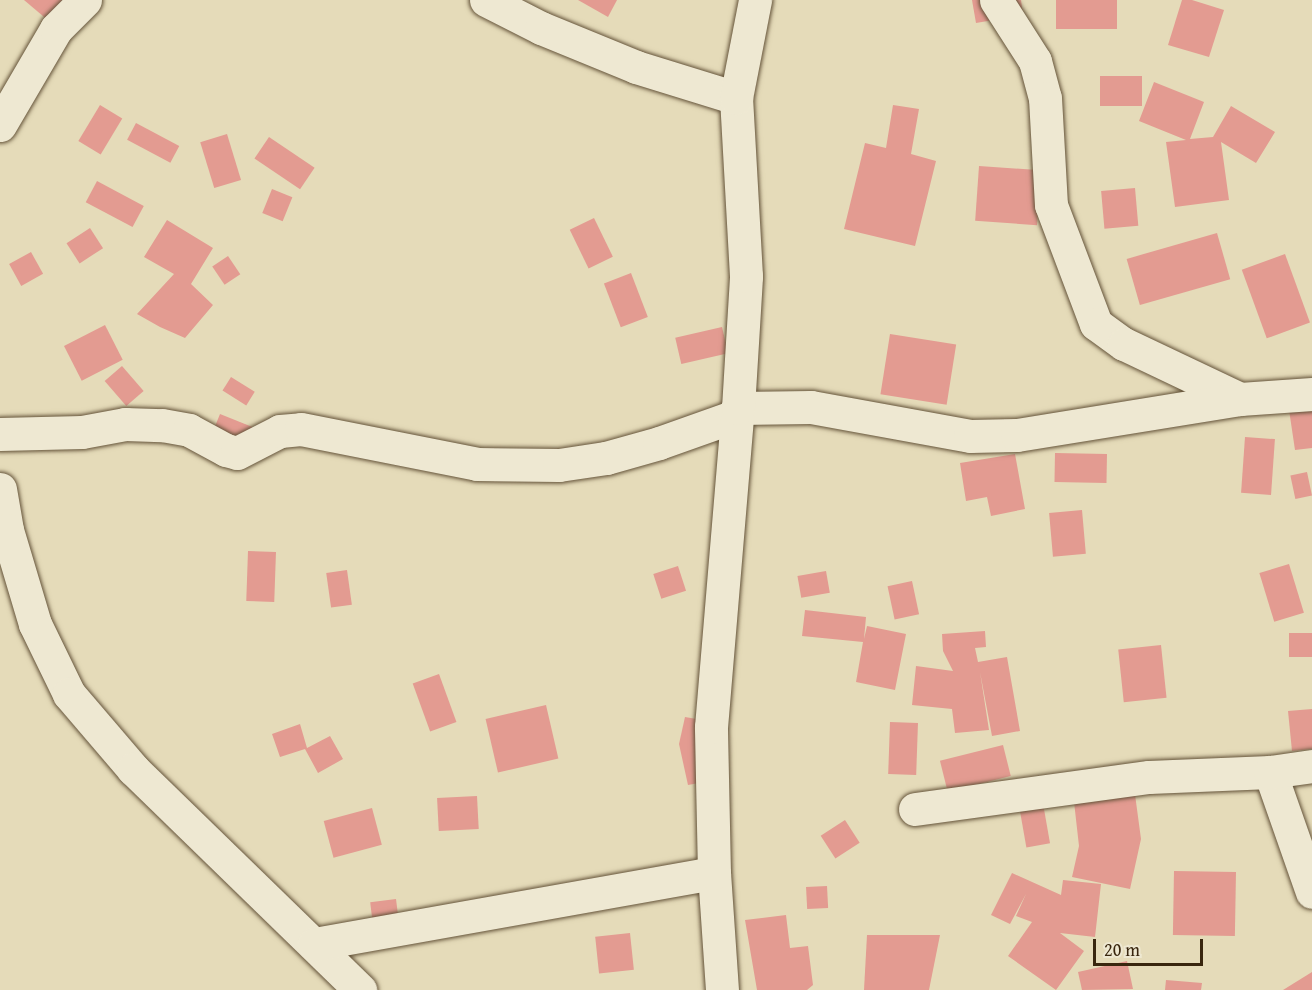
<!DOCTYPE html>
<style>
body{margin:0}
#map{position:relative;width:1312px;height:990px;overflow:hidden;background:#e5dbb9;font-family:"Gentium Book Plus",serif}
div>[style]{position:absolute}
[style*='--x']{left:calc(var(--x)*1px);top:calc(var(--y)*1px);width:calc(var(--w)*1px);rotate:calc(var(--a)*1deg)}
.building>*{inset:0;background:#e39b91;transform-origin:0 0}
.roads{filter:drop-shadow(0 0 2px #645339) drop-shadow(0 0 2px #645339)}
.minor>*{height:33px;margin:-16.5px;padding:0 16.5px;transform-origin:16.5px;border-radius:16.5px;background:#eee8d2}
span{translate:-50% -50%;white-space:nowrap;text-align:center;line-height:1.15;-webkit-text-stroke:6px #eee8d2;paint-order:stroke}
.scale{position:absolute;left:1093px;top:939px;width:110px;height:27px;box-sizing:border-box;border:3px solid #39260e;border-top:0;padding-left:8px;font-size:18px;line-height:21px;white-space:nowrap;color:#39260e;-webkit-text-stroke:4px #eee8d2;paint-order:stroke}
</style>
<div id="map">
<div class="building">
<div style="clip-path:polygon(24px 0,68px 0,50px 22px)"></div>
<div style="clip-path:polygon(578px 0,617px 0,608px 17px)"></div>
<div style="clip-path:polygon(972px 0,1021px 0,1023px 15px,976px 23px)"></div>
<div style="left:1056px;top:0;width:61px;height:29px"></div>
<div style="clip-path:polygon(1182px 0,1192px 0,1224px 10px,1209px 57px,1168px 45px)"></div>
<div style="left:1100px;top:76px;width:42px;height:30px"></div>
<div style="clip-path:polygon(1154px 82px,1204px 102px,1190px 139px,1213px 137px,1231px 106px,1275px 132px,1256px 163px,1221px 142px,1229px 200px,1175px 207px,1166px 142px,1186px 140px,1139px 121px)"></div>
<div style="left:100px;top:105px;width:26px;height:42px;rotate:31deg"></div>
<div style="clip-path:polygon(893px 105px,919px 109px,911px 154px,936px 161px,915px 246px,844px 229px,865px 143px,886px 148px)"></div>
<div style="left:136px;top:123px;width:49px;height:19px;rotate:28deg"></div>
<div style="left:227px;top:134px;width:48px;height:28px;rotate:73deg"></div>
<div style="left:269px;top:137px;width:55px;height:26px;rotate:34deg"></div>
<div style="left:979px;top:166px;width:62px;height:55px;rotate:4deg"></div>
<div style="left:97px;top:181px;width:53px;height:24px;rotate:28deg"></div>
<div style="left:1135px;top:188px;width:38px;height:34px;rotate:85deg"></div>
<div style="left:272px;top:189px;width:22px;height:26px;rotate:22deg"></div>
<div style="left:594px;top:218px;width:43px;height:27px;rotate:64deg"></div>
<div style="clip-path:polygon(167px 220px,213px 248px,191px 284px,213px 305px,185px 338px,160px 327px,137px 314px,174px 274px,144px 257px)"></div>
<div style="left:90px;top:228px;width:24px;height:28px;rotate:57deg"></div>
<div style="left:1217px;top:233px;width:48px;height:94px;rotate:74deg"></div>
<div style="left:31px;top:252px;width:25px;height:25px;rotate:61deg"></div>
<div style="left:1285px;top:254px;width:73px;height:46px;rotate:70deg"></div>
<div style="left:228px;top:256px;width:22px;height:19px;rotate:56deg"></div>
<div style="left:631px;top:273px;width:47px;height:29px;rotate:69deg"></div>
<div style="left:105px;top:325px;width:39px;height:46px;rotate:63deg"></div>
<div style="left:722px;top:327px;width:27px;height:48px;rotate:77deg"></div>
<div style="left:890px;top:334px;width:67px;height:61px;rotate:9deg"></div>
<div style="left:122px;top:366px;width:33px;height:23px;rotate:49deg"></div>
<div style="left:231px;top:377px;width:28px;height:16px;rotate:32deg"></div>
<div style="clip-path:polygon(1312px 400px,1312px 448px,1295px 450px,1288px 403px)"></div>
<div style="left:220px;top:414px;width:35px;height:28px;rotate:22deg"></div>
<div style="left:1245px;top:437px;width:30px;height:56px;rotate:4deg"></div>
<div style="left:1055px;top:453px;width:52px;height:29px;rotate:1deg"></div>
<div style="clip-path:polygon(1015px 454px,1025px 509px,991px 516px,987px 497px,966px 501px,960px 463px)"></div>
<div style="left:1307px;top:472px;width:24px;height:17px;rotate:78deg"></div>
<div style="left:1082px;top:510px;width:44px;height:33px;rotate:85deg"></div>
<div style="left:248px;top:551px;width:28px;height:50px;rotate:2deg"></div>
<div style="left:1289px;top:564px;width:51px;height:31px;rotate:73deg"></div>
<div style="left:678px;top:566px;width:26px;height:26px;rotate:72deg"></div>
<div style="left:347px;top:570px;width:35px;height:21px;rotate:82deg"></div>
<div style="left:826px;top:571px;width:22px;height:29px;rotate:80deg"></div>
<div style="left:912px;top:581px;width:34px;height:25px;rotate:78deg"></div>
<div style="clip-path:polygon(805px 610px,866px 617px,864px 639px,867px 626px,906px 634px,895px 690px,856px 682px,863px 642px,802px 636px)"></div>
<div style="clip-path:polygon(985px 631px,986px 647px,975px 648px,978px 662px,1007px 657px,1020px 731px,992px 736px,980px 672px,989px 730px,955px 733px,952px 709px,912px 705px,916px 666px,953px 671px,943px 651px,942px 634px)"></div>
<div style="left:1312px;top:633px;width:24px;height:23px;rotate:90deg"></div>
<div style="left:1161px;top:645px;width:53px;height:43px;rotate:84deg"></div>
<div style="left:439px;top:674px;width:51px;height:28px;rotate:70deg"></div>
<div style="left:546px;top:705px;width:55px;height:62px;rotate:77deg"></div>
<div style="clip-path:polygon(1312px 709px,1312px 749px,1292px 751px,1288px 711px)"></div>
<div style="clip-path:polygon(685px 717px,708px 721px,710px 781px,688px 785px,679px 744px)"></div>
<div style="left:890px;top:722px;width:28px;height:52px;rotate:2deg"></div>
<div style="clip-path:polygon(300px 724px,307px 748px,330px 736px,343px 759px,318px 773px,305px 749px,280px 757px,272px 734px)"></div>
<div style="left:1003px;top:745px;width:32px;height:65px;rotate:76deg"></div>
<div style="clip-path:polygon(1134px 787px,1141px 839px,1130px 889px,1072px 877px,1079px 846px,1073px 793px)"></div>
<div style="left:1041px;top:792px;width:52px;height:24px;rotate:80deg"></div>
<div style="left:477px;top:796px;width:33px;height:40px;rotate:87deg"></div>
<div style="left:372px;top:808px;width:38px;height:50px;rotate:75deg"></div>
<div style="left:845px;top:820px;width:27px;height:29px;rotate:57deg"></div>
<div style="left:1174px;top:871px;width:62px;height:64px;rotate:1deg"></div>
<div style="clip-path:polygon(1012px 873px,1061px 895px,1063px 880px,1101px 884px,1095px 937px,1060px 933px,1084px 951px,1056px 990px,1008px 956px,1032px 922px,1016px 916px,1026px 894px,1010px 924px,991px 915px)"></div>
<div style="left:827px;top:886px;width:22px;height:21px;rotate:87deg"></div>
<div style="left:396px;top:899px;width:25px;height:26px;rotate:83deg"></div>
<div style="clip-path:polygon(786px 915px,790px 948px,808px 946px,813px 985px,807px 990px,757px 990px,745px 920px)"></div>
<div style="left:630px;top:933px;width:37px;height:35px;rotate:84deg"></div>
<div style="clip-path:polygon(867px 935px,940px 935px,929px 990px,864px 990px)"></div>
<div style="clip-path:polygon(1127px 961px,1133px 989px,1082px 990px,1078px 972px)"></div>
<div style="clip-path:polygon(1312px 972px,1312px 990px,1283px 990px)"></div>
<div style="clip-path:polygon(1166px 980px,1202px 983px,1201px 990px,1165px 990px)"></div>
</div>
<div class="roads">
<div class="minor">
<div style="--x:486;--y:0;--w:62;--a:27"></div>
<div style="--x:541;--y:28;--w:103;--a:22.3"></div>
<div style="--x:636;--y:67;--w:105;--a:17.2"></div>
<div style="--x:996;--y:0;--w:72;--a:57.4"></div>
<div style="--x:1035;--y:61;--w:38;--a:75"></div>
<div style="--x:1045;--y:98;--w:107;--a:86.8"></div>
<div style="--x:1051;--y:205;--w:127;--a:69.3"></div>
<div style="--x:1096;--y:324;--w:34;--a:36"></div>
<div style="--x:1124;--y:344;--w:128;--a:25.4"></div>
<div style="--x:0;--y:125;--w:111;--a:-59.7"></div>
<div style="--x:56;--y:29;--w:41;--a:-45"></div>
<div style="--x:0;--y:434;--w:82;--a:-1.4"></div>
<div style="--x:82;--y:432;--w:44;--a:-10.5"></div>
<div style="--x:125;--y:424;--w:37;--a:2"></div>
<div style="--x:162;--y:425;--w:27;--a:10"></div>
<div style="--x:189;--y:430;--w:42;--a:28.4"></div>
<div style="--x:226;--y:450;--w:11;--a:15"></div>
<div style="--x:237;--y:453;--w:48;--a:-27.1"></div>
<div style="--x:280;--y:431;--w:21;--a:-5"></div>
<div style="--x:301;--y:429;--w:179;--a:11.2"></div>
<div style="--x:477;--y:464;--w:82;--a:0.7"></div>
<div style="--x:559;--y:465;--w:48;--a:-8.5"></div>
<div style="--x:606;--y:458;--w:55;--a:-15.8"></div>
<div style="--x:659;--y:443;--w:77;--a:-19.6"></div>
<div style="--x:732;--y:417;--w:11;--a:-56"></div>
<div style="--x:738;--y:408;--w:73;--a:-0.8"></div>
<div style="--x:811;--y:407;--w:162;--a:10.3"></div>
<div style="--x:970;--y:436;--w:47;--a:-1.2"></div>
<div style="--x:1017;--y:435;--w:226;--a:-9.2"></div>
<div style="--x:1240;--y:399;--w:72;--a:-4"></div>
<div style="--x:0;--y:489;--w:42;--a:80.3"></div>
<div style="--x:7;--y:530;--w:98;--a:73.4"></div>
<div style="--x:35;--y:624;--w:78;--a:64.1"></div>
<div style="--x:69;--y:694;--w:99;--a:49.5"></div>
<div style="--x:133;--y:769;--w:317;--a:44.2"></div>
<div style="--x:1270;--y:772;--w:127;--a:70.7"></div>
<div style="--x:915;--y:809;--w:236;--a:-7.8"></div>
<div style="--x:1149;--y:777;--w:121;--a:-2.4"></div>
<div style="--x:1270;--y:772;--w:42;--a:-8.1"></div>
<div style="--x:314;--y:944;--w:406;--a:-10.1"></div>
<div style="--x:722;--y:990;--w:117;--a:-93.9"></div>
<div style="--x:714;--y:873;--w:146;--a:-91.2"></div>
<div style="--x:711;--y:727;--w:320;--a:-85.2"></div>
<div style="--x:738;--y:408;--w:132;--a:-86.5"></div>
<div style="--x:746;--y:276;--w:178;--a:-93.2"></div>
<div style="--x:736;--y:98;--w:100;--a:-79"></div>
</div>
</div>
<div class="scale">20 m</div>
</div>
